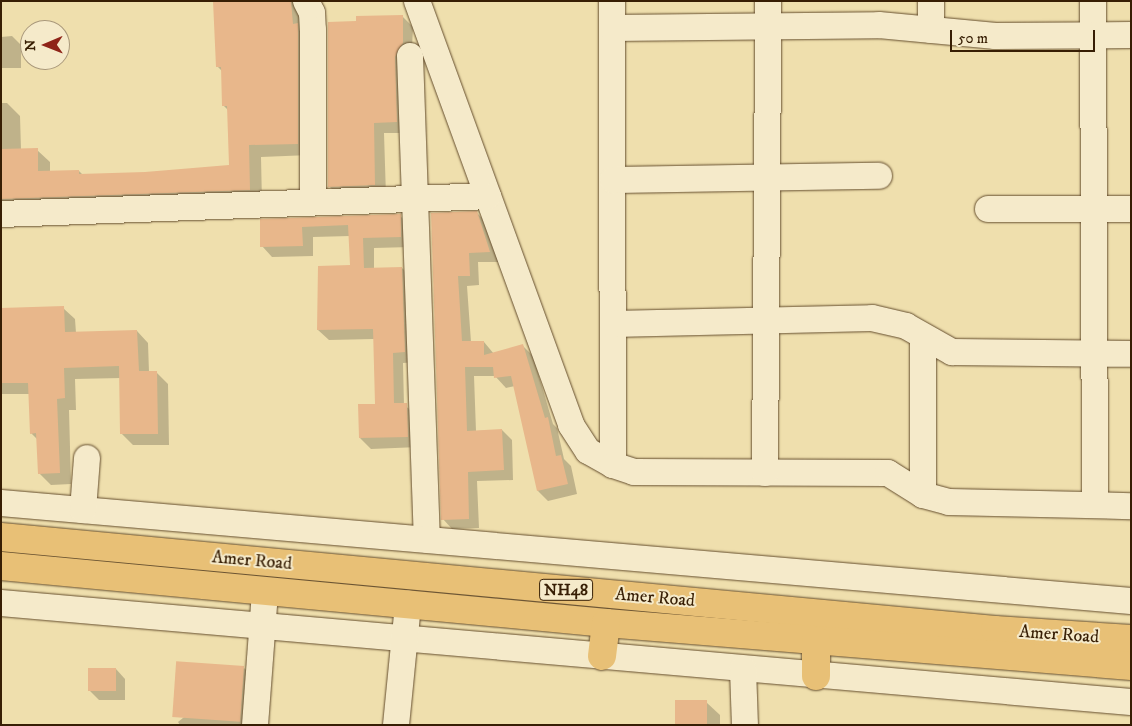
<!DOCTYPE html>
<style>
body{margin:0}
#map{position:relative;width:1132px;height:726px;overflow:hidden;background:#efdfad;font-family:"IM FELL DW Pica",serif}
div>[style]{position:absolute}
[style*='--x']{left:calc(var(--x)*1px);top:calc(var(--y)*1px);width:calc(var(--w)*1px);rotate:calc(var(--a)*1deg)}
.shadow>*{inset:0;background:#0003}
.building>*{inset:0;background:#e8b78b;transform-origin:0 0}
.roads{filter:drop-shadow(0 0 1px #654e2e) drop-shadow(0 0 1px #654e2e)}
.minor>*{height:26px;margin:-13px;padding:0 13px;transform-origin:13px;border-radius:13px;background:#f5eaca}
.highway>*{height:28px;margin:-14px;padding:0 14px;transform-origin:14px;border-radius:14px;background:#e8c076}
span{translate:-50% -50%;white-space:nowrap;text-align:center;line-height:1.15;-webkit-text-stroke:4px #f5eaca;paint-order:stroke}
.shield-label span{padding:1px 4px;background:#f5eaca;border:1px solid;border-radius:4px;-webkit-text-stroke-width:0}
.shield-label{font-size:16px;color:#371e04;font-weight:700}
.street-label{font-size:18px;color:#371e04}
.frame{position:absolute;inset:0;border:2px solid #371e04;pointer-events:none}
.north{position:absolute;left:20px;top:20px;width:50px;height:50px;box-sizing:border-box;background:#f5eaca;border:1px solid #a9987b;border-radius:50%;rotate:269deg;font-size:14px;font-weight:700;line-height:20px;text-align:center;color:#371e04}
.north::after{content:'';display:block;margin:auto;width:18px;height:22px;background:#8f2418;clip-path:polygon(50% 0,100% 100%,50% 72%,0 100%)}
.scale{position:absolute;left:950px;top:30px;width:145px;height:22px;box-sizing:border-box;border:2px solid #371e04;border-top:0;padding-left:6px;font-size:15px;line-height:18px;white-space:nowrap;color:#371e04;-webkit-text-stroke:4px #f5eaca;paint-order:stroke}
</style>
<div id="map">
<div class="shadow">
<div style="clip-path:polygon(215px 1px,304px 1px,310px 155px,261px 157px,262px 202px,1px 219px,1px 103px,7px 103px,20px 116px,21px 150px,37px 150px,50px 162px,50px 172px,79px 171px,83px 175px,145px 173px,230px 166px,229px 111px,223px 105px,222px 71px,217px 66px)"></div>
<div style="clip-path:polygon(402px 16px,413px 27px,408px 133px,384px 133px,386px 196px,340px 197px,329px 186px)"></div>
<div style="clip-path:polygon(12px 36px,21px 45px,21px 68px,1px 68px,1px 37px)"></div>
<div style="clip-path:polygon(477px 213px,487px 223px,499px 262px,478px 262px,479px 285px,467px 286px,471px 342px,484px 342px,494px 354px,523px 346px,533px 356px,553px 424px,557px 428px,564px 459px,571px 466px,577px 494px,548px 501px,538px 491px,515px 386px,506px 388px,495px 376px,474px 376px,476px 431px,502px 430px,512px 440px,513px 480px,477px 481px,479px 528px,452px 529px,443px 519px,432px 214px)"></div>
<div style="clip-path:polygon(400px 216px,411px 226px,411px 247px,374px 248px,374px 269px,402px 268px,413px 279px,416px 362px,403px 363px,404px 405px,417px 415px,419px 447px,371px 449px,360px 438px,376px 405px,374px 339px,329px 340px,318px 330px,351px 266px,350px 236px,313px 237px,313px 256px,272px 257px,262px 246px,261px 221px)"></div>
<div style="clip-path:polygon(63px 308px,75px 319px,76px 333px,137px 331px,148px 343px,149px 372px,156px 372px,168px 384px,169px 445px,133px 445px,121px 433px,121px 378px,75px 379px,76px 410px,69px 410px,71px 484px,51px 485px,39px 473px,38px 440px,31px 433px,30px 394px,1px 394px,1px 309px)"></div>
<div style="clip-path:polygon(244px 668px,257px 681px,254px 725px,180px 725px,178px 722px)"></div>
<div style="clip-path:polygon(116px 669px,125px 679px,125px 700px,99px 700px,90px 691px)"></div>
<div style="clip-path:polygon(706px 702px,720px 715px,720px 725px,676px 725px)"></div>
</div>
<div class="building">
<div style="clip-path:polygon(213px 1px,291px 1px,293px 24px,298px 23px,298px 144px,249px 145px,250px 190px,1px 199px,1px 149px,38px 148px,38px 171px,79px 170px,79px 174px,145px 172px,229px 165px,227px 106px,222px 106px,221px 67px,216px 67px)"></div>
<div style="clip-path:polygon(403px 15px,403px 43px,395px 57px,397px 122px,374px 123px,375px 185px,328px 187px,328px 22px,356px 21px,356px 16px)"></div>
<div style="clip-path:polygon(477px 211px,490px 252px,469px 253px,470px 276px,458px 276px,462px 341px,484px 341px,484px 355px,523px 344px,545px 418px,548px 417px,556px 456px,561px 455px,568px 484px,537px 491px,511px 376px,494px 378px,493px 367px,465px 367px,467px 431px,502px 429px,504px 470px,468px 472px,469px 519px,441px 520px,431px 213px)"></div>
<div style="clip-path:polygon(401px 214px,401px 237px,363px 238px,364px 268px,402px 267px,405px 352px,393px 353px,394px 403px,407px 403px,408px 437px,359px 438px,358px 404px,375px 404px,373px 329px,317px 330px,318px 266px,350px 265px,348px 225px,302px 227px,303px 246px,260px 247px,260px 219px)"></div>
<div style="clip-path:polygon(64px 306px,65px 332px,137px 330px,139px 371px,157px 371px,158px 434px,120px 434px,119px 366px,64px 368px,65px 398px,57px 399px,60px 473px,38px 474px,36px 433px,30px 434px,28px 383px,1px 383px,1px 308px)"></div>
<div style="left:244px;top:666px;width:56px;height:68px;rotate:94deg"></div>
<div style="left:88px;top:668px;width:28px;height:23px"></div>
<div style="left:675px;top:700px;width:32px;height:25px"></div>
</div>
<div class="roads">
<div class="minor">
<div style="--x:306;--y:1;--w:13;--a:63"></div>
<div style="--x:312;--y:13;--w:17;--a:87"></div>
<div style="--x:313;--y:30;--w:172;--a:90"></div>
<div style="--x:417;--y:1;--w:451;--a:70"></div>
<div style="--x:571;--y:425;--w:31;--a:57"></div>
<div style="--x:588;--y:451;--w:29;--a:29"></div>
<div style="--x:612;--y:1;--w:464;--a:89.9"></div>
<div style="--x:613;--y:465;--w:22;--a:18"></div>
<div style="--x:634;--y:472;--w:254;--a:0.2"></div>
<div style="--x:888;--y:473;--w:41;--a:32.2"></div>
<div style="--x:923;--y:495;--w:27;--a:15"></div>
<div style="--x:949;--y:502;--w:182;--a:1.3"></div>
<div style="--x:1093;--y:1;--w:504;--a:89.77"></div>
<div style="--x:612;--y:28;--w:267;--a:-0.6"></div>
<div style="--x:879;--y:25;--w:117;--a:5.4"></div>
<div style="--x:995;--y:36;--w:136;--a:-0.4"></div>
<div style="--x:931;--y:30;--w:29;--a:-90"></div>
<div style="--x:410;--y:56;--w:484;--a:88"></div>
<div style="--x:613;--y:180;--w:266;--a:-0.9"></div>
<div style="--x:988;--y:209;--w:143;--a:0"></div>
<div style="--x:1;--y:214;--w:487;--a:-2.1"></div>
<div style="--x:613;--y:324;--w:259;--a:-1.3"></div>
<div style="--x:872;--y:318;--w:35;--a:13"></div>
<div style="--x:906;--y:326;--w:53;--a:29.5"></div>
<div style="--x:952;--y:352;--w:179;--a:0.6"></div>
<div style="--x:923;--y:337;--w:158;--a:90"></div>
<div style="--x:765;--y:473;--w:472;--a:-89.6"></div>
<div style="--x:1;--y:503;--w:1134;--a:4.96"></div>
<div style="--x:83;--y:510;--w:52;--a:-85.6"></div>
<div style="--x:1;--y:603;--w:1134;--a:5.01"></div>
<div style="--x:743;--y:669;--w:56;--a:88"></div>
<div style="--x:255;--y:725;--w:134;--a:-85.7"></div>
<div style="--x:396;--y:725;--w:122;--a:-84.3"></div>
</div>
<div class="highway">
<div style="--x:1;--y:537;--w:998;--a:5.35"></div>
<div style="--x:995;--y:630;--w:136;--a:3.8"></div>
<div style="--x:1;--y:566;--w:608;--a:5.38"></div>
<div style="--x:606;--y:623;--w:527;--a:4.68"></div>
<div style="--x:602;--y:656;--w:33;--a:-83"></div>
<div style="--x:816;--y:676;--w:35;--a:-90"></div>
</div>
</div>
<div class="shield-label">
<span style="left:566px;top:590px">NH48</span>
</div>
<div class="street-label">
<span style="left:252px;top:561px;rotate:5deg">Amer Road</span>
<span style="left:655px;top:598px;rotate:5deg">Amer Road</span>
<span style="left:1059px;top:635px;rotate:4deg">Amer Road</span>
</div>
<div class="frame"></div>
<div class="north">N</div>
<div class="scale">50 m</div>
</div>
